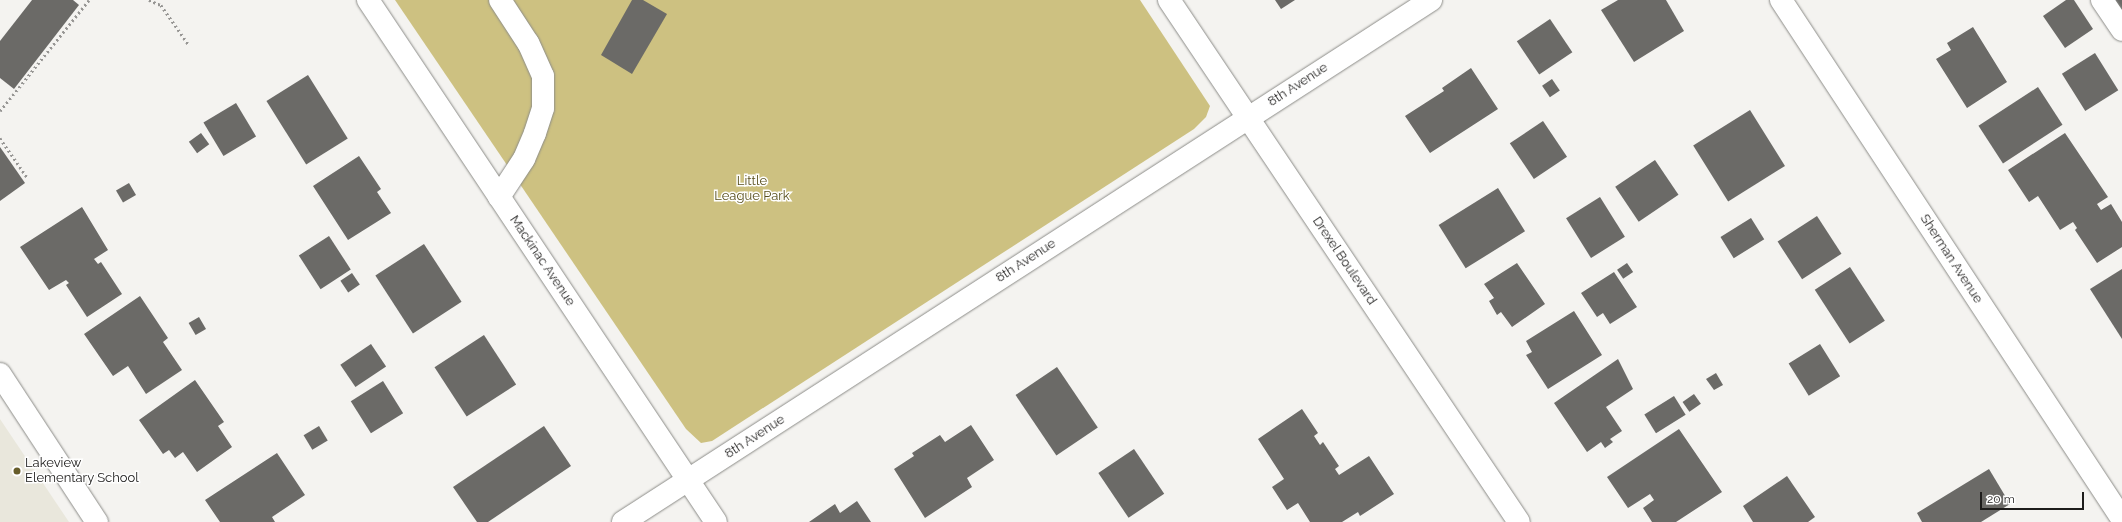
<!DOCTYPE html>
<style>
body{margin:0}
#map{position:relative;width:2122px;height:522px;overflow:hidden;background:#f4f3f0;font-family:Raleway,sans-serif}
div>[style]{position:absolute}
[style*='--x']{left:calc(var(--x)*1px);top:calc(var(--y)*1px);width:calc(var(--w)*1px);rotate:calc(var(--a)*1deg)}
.built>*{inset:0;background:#e9e7dc}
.green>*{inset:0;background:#cdc181}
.building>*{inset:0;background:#6b6a67;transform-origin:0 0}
.path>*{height:2.5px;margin-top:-1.25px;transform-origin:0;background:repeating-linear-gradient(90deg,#979694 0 2px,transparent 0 5px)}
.roads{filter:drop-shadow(0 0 1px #8c8c88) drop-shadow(0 0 1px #8c8c88)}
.minor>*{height:22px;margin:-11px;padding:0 11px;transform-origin:11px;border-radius:11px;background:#fff}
.dots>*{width:11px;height:11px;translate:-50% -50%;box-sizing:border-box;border:2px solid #fff;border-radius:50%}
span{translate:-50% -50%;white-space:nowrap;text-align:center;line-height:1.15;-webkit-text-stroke:3px #fff;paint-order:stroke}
.street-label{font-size:13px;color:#1d1c1b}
.park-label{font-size:13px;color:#584f1d}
.poi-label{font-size:13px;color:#1d1c1b}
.left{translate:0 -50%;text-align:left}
.scale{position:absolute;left:1980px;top:492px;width:104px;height:18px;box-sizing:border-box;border:2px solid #1d1c1b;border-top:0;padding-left:5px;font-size:12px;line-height:14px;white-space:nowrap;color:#1d1c1b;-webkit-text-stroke:3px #fff;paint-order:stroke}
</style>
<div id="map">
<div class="built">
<div style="clip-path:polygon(0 419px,69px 522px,0 522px)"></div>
</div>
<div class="green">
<div style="clip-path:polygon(395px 0,1140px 0,1210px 106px,1206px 117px,1194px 129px,712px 441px,701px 443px,686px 429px)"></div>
</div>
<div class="building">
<div style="clip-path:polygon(32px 0,73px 0,79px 5px,14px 89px,0 78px,0 41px)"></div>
<div style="clip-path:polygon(632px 0,643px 0,667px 14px,632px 74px,601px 55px)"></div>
<div style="clip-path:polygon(1275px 0,1295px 0,1281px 9px)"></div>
<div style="clip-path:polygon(1618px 0,1666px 0,1684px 31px,1634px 62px,1601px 10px)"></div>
<div style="clip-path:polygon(2066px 0,2074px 0,2093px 29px,2065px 48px,2043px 16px)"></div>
<div style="clip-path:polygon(2111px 0,2122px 0,2122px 18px)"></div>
<div style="left:1550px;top:19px;width:40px;height:40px;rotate:56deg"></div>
<div style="clip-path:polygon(1973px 27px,2007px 82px,1967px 108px,1936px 59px,1951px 50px,1947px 43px)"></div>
<div style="left:2095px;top:53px;width:44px;height:39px;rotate:58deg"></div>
<div style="clip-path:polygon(1471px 68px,1498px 109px,1430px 153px,1405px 116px,1444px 91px,1442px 88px)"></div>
<div style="left:308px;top:75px;width:75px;height:49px;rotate:58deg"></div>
<div style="left:1552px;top:79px;width:14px;height:12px;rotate:56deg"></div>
<div style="left:2038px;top:87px;width:45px;height:71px;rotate:57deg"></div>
<div style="left:236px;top:103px;width:39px;height:38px;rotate:59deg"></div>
<div style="left:1750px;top:110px;width:66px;height:67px;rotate:58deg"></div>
<div style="left:1543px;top:121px;width:43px;height:40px;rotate:56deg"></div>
<div style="left:201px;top:133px;width:14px;height:15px;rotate:54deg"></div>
<div style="clip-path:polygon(2065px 133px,2108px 197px,2097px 204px,2101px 210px,2111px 204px,2122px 222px,2122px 247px,2097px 263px,2075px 230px,2077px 228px,2073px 222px,2060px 230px,2038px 196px,2029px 202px,2008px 170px)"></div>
<div style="clip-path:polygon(0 147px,25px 183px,0 201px)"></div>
<div style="clip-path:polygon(359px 156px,381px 189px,377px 192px,391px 213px,348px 240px,313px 186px)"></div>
<div style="left:1655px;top:160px;width:42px;height:48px;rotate:56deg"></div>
<div style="left:129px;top:183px;width:14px;height:15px;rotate:60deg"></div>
<div style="left:1498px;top:188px;width:51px;height:70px;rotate:58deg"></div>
<div style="left:1600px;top:197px;width:47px;height:40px;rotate:58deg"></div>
<div style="clip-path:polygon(82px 207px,108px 250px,94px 259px,98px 264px,101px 262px,122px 294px,87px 317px,66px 285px,69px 283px,66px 280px,49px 290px,20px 247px)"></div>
<div style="left:1817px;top:216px;width:45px;height:47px;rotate:57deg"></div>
<div style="left:1751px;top:218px;width:25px;height:36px;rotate:58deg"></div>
<div style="left:329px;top:236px;width:40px;height:36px;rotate:57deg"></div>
<div style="left:424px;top:244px;width:69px;height:58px;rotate:57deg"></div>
<div style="clip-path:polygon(1517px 263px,1545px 304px,1512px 327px,1501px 312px,1497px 315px,1489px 301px,1494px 298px,1484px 284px)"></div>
<div style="left:1627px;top:263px;width:11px;height:12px;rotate:56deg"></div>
<div style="left:1850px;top:267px;width:64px;height:42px;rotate:57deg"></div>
<div style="clip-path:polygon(2122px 269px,2122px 339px,2090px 289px)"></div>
<div style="clip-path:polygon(1614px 272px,1637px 307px,1610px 324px,1603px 313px,1597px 317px,1581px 293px)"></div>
<div style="left:352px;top:273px;width:14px;height:14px;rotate:56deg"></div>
<div style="clip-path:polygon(140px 296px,168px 338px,163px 342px,182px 370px,146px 394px,128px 366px,113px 376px,84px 334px)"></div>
<div style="clip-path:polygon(1574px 311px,1602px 355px,1548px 389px,1526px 355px,1532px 352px,1526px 341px)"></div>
<div style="left:199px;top:317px;width:14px;height:12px;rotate:60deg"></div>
<div style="left:484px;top:335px;width:59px;height:59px;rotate:57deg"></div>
<div style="left:371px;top:344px;width:27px;height:37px;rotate:56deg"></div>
<div style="left:1820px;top:344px;width:38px;height:37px;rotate:58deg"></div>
<div style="clip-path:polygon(1618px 359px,1633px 389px,1606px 407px,1622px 431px,1610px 439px,1613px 442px,1605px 448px,1601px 442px,1587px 452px,1554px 403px)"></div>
<div style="left:1057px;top:367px;width:73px;height:50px;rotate:56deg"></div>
<div style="clip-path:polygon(1716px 373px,1723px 385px,1714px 390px,1706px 379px)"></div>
<div style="clip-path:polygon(195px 380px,224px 422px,218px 426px,232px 447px,197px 472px,183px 452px,175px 458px,169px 450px,163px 454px,139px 420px)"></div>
<div style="left:383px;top:381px;width:38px;height:38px;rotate:58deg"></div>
<div style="left:1694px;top:394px;width:12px;height:14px;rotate:55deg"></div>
<div style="left:1674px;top:396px;width:22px;height:35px;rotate:58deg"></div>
<div style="clip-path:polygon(1302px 409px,1318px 433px,1314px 436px,1320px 445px,1323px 442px,1339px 466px,1335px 469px,1339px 475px,1369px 456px,1394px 494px,1360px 516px,1358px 512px,1342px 522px,1310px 522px,1298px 503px,1287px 510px,1272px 487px,1284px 479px,1258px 439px)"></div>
<div style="clip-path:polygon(971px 425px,994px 460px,967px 478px,972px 487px,925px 518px,894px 469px,914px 456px,912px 453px,940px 435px,945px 442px)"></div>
<div style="left:319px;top:426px;width:17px;height:18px;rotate:59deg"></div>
<div style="clip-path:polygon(544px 426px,571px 466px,488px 522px,477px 522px,453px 487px)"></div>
<div style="clip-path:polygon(1679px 429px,1722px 492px,1676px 522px,1652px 522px,1643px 508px,1654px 500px,1650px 494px,1628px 508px,1607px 477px)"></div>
<div style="left:1134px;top:449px;width:54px;height:43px;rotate:56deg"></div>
<div style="clip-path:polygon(277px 453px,305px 495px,272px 517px,275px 522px,220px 522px,205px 500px)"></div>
<div style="clip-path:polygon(1989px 469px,2010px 504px,1981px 522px,1922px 522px,1917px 513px)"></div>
<div style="clip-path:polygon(1787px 476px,1815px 517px,1808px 522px,1753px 522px,1743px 506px)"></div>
<div style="clip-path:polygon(857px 501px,871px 522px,809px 522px,835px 504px,840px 513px)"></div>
</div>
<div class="path">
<div style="--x:149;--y:0;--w:13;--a:23"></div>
<div style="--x:161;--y:5;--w:49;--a:55"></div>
<div style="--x:0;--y:111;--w:142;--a:-51.3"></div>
<div style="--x:0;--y:138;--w:47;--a:55.3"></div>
</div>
<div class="roads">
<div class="minor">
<div style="--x:368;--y:0;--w:627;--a:56.31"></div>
<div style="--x:1169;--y:0;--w:628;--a:56.16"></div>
<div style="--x:1781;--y:0;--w:621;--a:56.69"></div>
<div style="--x:2102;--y:0;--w:36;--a:56"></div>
<div style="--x:499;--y:197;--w:45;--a:-56.7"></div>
<div style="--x:524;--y:159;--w:28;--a:-67"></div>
<div style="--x:535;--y:133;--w:26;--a:-72"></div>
<div style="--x:543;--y:108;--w:32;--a:-90"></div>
<div style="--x:543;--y:76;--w:36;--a:-114"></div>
<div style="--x:528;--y:43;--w:51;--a:-123.1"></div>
<div style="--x:0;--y:374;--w:177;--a:56.8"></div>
<div style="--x:623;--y:522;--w:962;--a:-32.86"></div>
</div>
</div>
<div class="dots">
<div style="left:17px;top:471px;background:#675d2a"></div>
</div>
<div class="street-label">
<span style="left:1298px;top:85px;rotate:-33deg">8th Avenue</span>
<span style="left:1951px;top:259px;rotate:57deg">Sherman Avenue</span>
<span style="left:542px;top:261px;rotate:56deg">Mackinac Avenue</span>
<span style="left:1026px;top:261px;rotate:-33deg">8th Avenue</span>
<span style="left:1344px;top:261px;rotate:56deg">Drexel Boulevard</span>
<span style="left:755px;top:437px;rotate:-33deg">8th Avenue</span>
</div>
<div class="park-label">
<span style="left:752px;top:189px">Little<br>League Park</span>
</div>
<div class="poi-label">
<span class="left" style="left:25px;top:471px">Lakeview<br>Elementary School</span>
</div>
<div class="scale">20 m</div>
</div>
